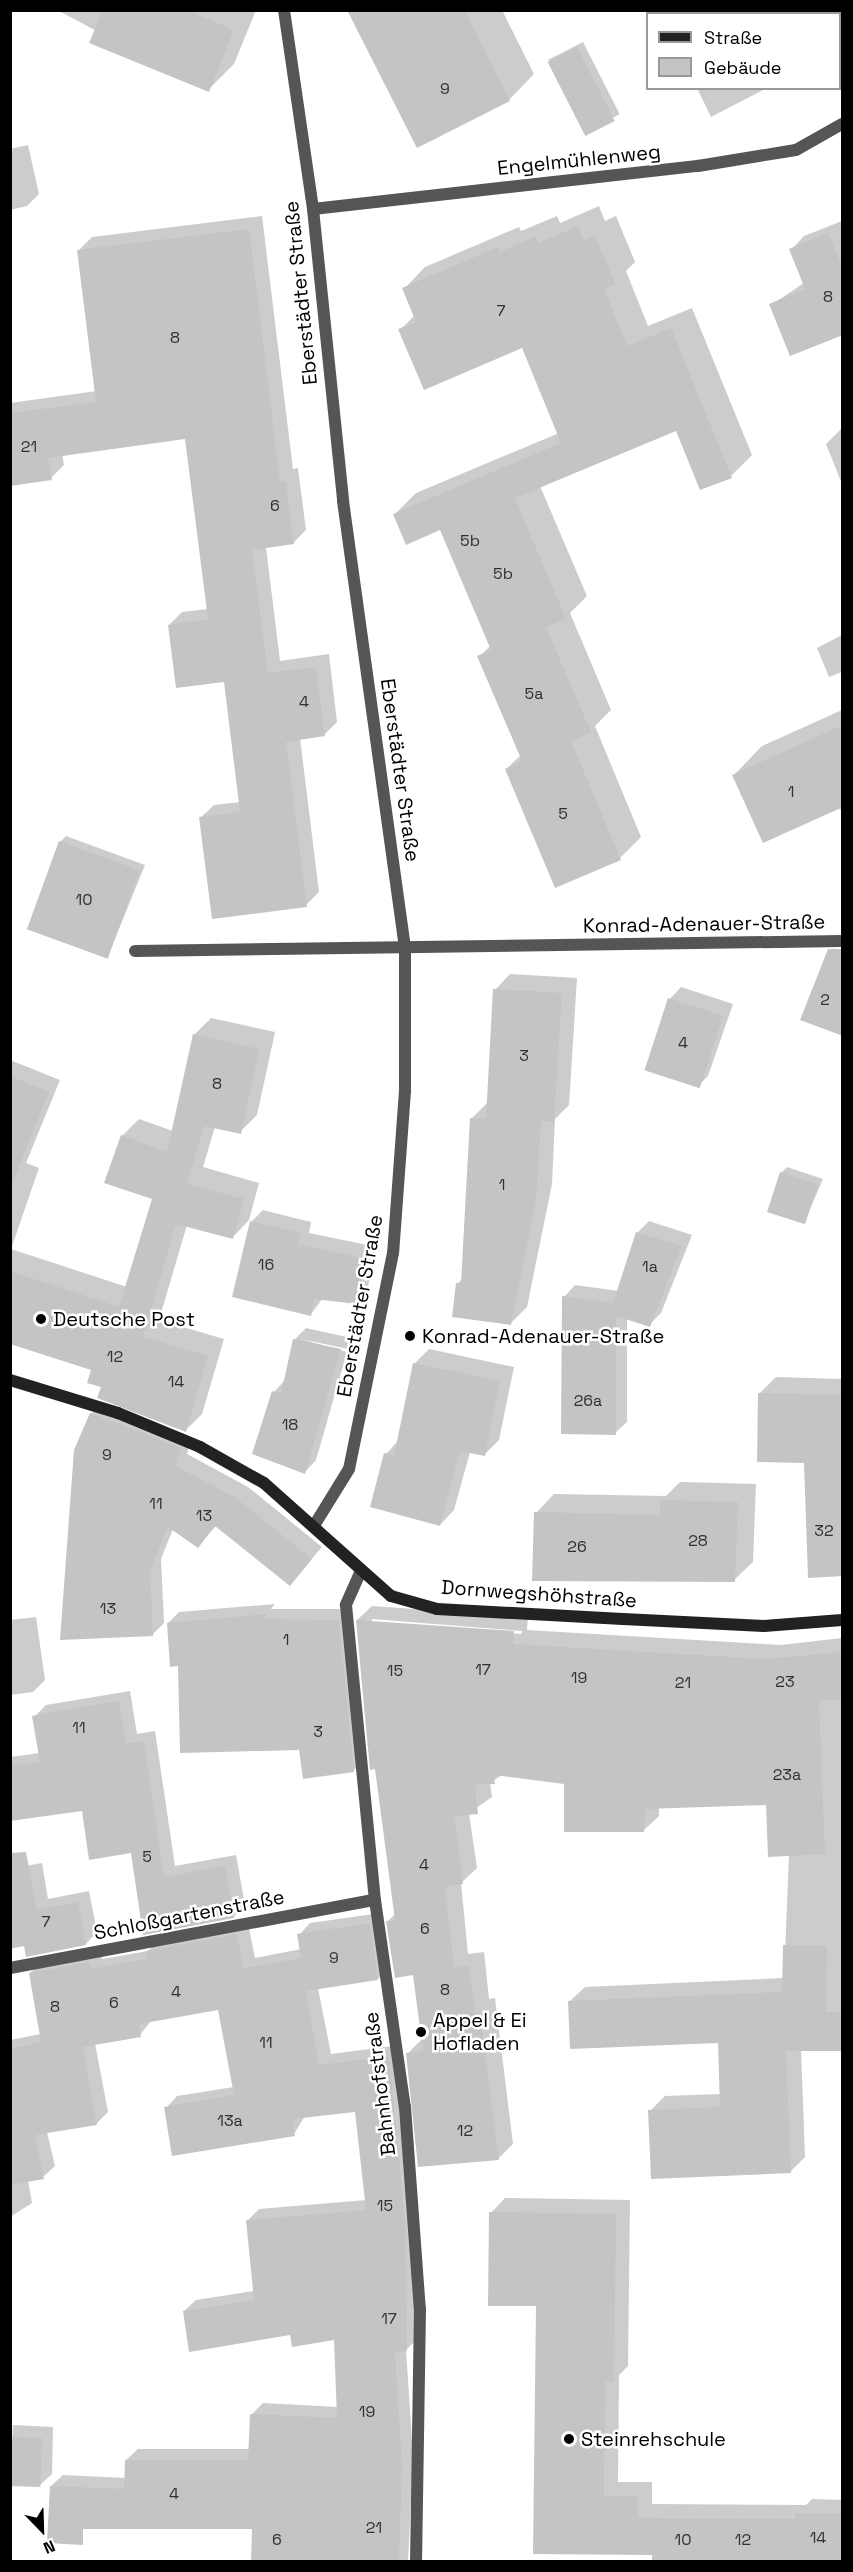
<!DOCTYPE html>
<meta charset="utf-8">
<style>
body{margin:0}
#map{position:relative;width:853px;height:2572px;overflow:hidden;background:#fff;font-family:"Space Grotesk",sans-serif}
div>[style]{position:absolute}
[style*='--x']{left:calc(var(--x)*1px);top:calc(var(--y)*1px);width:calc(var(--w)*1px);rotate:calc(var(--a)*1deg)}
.shadow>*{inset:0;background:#0003;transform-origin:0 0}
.building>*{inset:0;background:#c4c4c4;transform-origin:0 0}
.street>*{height:12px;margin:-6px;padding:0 6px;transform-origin:6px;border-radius:6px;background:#555}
.secondary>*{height:12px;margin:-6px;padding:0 6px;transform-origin:6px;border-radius:6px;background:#222}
.dots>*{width:16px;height:16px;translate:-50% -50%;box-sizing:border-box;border:3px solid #fff;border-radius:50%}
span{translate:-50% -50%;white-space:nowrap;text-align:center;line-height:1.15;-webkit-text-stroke:5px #fff;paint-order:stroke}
.number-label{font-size:16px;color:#313131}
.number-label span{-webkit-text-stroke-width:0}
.street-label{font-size:20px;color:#000}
.poi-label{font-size:20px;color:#000}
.left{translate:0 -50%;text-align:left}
.frame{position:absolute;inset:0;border:12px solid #000;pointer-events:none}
.legend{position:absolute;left:646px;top:12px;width:195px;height:78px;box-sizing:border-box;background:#fff;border:2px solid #999;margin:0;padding:8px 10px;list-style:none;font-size:18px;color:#000}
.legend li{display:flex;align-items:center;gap:12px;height:30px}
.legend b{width:30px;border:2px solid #999}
.north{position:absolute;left:12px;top:2500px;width:60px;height:60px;-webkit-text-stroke:4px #fff;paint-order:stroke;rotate:157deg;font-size:16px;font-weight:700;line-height:24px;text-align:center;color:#000}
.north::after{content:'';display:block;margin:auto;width:21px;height:27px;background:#000;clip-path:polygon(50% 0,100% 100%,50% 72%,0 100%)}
</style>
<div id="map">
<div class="shadow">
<div style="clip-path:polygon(57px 10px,256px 10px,234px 64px,208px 90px)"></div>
<div style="clip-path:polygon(349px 10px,502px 10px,534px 74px,509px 100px)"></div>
<div style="left:657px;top:10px;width:105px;height:4px"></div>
<div style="left:583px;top:42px;width:81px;height:39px;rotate:63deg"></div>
<div style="clip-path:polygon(697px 88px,767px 88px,711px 117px)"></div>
<div style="clip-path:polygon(28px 145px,39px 194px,27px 206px,10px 210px,10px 149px)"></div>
<div style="clip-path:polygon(599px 206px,605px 221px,616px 216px,635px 262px,626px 271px,648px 326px,692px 308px,752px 455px,731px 476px,676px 429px,540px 486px,587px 596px,570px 613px,611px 710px,595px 726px,641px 837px,620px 858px,506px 769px,521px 755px,479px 657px,491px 645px,441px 528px,395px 514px,416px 493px,559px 433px,523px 346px,400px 330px,415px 315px,404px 289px,425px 267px,519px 227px,521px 231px,557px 216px,560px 223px)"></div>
<div style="clip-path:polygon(262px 216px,293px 469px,298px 468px,306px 530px,293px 543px,266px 547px,280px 661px,329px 654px,337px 722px,324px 735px,300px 738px,319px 892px,306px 905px,200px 818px,214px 805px,240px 802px,225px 680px,169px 625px,182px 612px,208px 609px,186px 437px,62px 454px,64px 465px,51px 478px,10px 483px,10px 403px,97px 391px,79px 250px,92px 237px)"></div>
<div style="clip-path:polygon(842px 221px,842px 330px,771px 305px,804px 283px,791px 250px,804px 236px)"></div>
<div style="clip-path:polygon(842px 428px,842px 484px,826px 444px)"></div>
<div style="clip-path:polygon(842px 635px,842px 672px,829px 677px,817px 648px)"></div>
<div style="clip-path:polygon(842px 710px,842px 810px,734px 775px,762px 746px)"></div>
<div style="clip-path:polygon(66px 836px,145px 865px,108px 956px,60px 842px)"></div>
<div style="clip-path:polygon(510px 974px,577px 978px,569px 1105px,555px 1119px,552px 1184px,527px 1307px,511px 1323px,458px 1283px,463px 1278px,472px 1118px,488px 1102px,495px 990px)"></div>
<div style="clip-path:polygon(681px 987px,733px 1004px,708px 1076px,697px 1087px,670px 999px)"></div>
<div style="clip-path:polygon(211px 1018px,275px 1032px,257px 1115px,240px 1132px,215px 1127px,203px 1167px,259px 1183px,249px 1220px,233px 1237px,187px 1225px,159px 1320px,224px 1339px,202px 1414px,186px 1430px,103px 1386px,93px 1369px,10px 1342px,10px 1060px,60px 1080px,26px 1163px,39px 1168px,11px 1249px,127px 1287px,154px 1198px,122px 1136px,139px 1119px,173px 1131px,194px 1035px)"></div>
<div style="clip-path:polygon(787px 1167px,823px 1179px,804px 1223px,781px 1173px)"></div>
<div style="clip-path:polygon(263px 1210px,311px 1222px,309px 1233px,377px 1247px,367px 1291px,355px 1303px,323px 1298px,311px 1314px,252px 1221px)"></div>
<div style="clip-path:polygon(649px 1221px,692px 1235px,661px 1313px,649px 1325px,627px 1318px,627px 1422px,615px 1433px,564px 1297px,575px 1285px,619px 1291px,637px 1233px)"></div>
<div style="clip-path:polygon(306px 1328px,351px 1338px,348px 1349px,301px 1339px,347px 1352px,316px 1460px,305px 1472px,274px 1392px,286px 1379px,294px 1340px)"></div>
<div style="clip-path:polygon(429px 1349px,514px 1367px,499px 1440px,484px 1455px,470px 1452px,454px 1510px,440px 1525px,386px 1454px,398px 1441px,414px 1364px)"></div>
<div style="clip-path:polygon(776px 1377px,842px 1379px,842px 1575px,805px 1461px,759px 1394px)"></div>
<div style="clip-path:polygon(103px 1402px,192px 1437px,187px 1454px,248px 1487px,322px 1547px,290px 1584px,217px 1525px,197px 1546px,173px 1529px,161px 1559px,164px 1623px,152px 1635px,91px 1414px)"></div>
<div style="clip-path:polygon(680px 1482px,756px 1484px,753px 1562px,734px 1580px,536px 1513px,554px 1494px,666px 1496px)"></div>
<div style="clip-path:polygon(275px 1604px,271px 1609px,350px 1609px,365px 1759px,353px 1771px,301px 1748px,179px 1664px,168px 1623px,179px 1612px)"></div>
<div style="clip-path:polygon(evenodd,372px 1606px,528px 1617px,527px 1630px,781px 1645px,842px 1638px,842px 2049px,801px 2049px,805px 2157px,790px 2172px,650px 2111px,665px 2096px,721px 2094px,719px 2042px,570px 2001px,585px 1987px,784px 1978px,789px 1854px,767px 1803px,659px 1807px,659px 1816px,644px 1830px,566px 1783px,502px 1775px,490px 1783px,492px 1797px,469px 1813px,477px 1868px,461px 1883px,468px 1954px,484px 1952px,489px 1999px,495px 1998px,513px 2144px,499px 2158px,407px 2054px,422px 2039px,414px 1973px,388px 1921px,395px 1914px,357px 1620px,372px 1606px,372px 1619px,522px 1631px,521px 1634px,372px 1623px,372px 1619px)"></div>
<div style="clip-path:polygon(36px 1617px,45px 1680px,33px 1692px,10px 1695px,10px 1620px)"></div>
<div style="clip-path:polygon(130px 1691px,137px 1734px,155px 1731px,175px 1866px,236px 1855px,245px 1905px,234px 1916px,145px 1933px,129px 1803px,10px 1819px,10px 1757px,40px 1753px,34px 1717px,46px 1705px)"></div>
<div style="clip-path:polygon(42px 1863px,48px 1899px,89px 1891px,97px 1932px,86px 1944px,25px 1944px,10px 1869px)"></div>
<div style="clip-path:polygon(381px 1913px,389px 1967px,378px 1979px,318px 1988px,331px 2054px,400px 2045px,418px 2338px,406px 2350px,413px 2455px,408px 2562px,253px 2562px,254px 2528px,51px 2486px,63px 2475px,126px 2478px,126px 2460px,138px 2449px,250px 2449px,251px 2415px,263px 2403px,338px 2407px,335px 2338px,184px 2311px,196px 2300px,254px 2291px,248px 2220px,259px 2209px,366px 2200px,357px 2110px,305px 2116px,294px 2134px,166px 2108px,177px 2096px,234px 2087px,220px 2008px,151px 2021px,140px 2035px,95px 2043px,108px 2112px,96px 2124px,47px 2132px,55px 2166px,43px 2177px,28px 2180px,32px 2203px,10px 2217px,10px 2040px,41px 2034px,30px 1973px,42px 1962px,101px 1951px,102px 1959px,148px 1951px,159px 1940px,248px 1923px,255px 1958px,301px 1949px,299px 1935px,310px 1923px)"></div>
<div style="clip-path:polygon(505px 2198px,630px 2200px,628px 2366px,619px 2375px,618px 2482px,652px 2482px,652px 2504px,806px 2505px,812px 2499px,842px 2500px,842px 2562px,653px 2562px,654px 2554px,535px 2553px,537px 2305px,491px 2213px)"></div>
<div style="clip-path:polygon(13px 2425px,53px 2427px,52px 2474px,40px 2485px,10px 2485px)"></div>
</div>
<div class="building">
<div style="clip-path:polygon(103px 10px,187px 10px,234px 30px,209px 92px,89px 43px)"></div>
<div style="clip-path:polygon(347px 10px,464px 10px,510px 101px,417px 148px)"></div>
<div style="left:577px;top:47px;width:83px;height:33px;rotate:63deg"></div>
<div style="clip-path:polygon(578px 226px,584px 241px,595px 236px,615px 284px,604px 289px,627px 346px,671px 328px,732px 478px,700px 490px,676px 431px,515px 498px,566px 619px,546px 627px,591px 732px,571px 741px,621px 860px,555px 888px,505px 769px,522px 761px,477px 656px,491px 650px,440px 530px,406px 545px,393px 514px,561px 443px,522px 348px,424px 390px,398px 329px,416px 322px,402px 288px,498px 247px,500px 252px,536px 236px,539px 243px)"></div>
<div style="clip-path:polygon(249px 229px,280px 481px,286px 481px,294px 544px,252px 550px,268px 673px,316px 667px,325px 736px,286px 742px,307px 907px,212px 919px,199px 817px,240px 812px,224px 682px,176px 688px,168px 625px,208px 619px,185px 439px,48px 458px,52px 480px,10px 486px,10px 413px,96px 402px,77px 250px)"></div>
<div style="clip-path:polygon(828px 233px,843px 268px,843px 335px,790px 356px,769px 304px,805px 289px,789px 249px)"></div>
<div style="clip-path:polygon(843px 725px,843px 807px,763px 843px,732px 775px)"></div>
<div style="left:59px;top:841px;width:86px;height:94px;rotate:20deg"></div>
<div style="clip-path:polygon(828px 949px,843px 949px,843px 1036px,800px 1020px)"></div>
<div style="clip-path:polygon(493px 989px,562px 993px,554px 1122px,541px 1121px,536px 1201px,511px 1325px,452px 1317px,456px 1283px,461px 1283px,470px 1118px,486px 1118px)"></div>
<div style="left:668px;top:998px;width:58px;height:76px;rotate:18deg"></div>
<div style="clip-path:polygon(193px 1034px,259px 1049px,241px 1134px,204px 1126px,187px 1184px,244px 1199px,233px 1239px,176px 1224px,143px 1337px,208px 1356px,186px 1432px,97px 1398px,101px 1387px,87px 1383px,91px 1370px,10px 1344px,10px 1271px,119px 1307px,152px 1199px,104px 1183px,121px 1135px,167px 1152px)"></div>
<div style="clip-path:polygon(10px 1076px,49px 1092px,12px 1184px,10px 1184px)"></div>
<div style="left:780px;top:1172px;width:40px;height:42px;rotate:18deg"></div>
<div style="clip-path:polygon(250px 1221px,301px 1233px,298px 1244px,366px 1259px,356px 1304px,314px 1299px,311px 1316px,232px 1297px)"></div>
<div style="clip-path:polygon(636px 1232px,682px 1246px,650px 1327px,616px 1316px,616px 1435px,561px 1434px,562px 1296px,613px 1303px)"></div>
<div style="clip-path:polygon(293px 1339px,341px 1349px,305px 1474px,252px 1454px,272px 1391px,281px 1394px)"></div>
<div style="clip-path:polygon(413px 1363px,500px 1381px,485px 1456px,460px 1451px,440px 1526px,370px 1507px,384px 1453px,394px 1456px)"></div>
<div style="clip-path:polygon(758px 1393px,843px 1395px,843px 1576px,808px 1578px,804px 1463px,757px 1462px)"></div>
<div style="clip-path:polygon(90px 1413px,181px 1448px,176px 1466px,236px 1498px,312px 1559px,290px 1586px,215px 1526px,198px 1548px,168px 1527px,150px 1571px,153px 1636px,60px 1640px,74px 1450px)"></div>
<div style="clip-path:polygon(660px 1500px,738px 1502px,735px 1582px,532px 1581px,534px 1512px,660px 1515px)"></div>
<div style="clip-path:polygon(267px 1614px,263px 1619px,339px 1620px,354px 1772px,303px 1779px,299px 1750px,180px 1753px,178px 1666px,170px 1667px,167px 1623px)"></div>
<div style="clip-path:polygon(356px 1620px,514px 1631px,513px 1644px,766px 1659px,843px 1652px,843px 1700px,819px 1700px,825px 1854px,768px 1857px,766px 1805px,645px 1809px,644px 1832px,564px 1832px,564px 1784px,494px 1775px,495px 1784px,475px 1785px,478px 1814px,454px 1816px,463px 1884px,445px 1887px,454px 1968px,469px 1966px,475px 2013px,480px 2012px,499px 2160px,418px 2167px,406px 2053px,423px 2051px,413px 1975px,395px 1978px,386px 1921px,395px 1920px,375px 1769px,370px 1770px)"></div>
<div style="clip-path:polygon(119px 1701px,126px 1744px,144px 1741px,164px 1877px,225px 1866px,234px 1918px,143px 1935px,131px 1853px,89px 1860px,82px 1811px,10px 1821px,10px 1766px,40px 1762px,32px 1716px)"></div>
<div style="clip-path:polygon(26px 1852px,37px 1910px,78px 1902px,86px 1945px,26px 1957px,24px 1946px,10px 1949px,10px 1853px)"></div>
<div style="clip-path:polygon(370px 1923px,378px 1980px,306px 1991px,319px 2065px,389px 2056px,406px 2232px,407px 2351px,395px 2352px,402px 2467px,399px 2562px,251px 2562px,252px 2529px,83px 2529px,83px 2545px,47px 2543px,50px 2486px,124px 2489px,125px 2460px,248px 2460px,250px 2414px,337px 2418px,334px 2340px,292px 2347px,290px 2335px,189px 2352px,183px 2311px,254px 2300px,246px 2220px,366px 2210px,355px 2112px,293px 2119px,295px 2136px,172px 2156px,164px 2107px,234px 2095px,218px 2010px,139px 2024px,141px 2037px,83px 2047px,97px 2125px,35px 2135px,44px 2179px,10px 2185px,10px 2049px,41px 2042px,29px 1973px,90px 1962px,91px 1969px,147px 1959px,146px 1951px,237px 1934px,243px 1968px,301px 1958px,297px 1934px)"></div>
<div style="clip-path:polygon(783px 1945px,827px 1946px,826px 2012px,843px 2012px,843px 2051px,786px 2051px,791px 2173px,651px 2179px,648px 2110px,720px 2107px,718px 2043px,570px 2049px,568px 2001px,782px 1992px)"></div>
<div style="clip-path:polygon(489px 2212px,616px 2214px,614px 2382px,605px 2382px,604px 2496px,638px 2496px,638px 2518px,795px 2519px,795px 2513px,842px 2514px,841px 2562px,652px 2562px,652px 2555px,533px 2554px,536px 2306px,488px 2306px)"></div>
<div style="left:10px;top:2437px;width:32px;height:49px;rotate:2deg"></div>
</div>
<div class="street">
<div style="--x:284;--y:10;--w:201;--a:81.7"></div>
<div style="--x:313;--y:209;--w:294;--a:84.1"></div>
<div style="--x:343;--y:501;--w:451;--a:82.1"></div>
<div style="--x:405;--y:948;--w:143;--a:90"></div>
<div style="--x:405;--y:1091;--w:162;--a:94.2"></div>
<div style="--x:393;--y:1253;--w:220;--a:101.5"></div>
<div style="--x:349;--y:1469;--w:65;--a:121.7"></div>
<div style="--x:313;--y:209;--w:387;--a:-6.4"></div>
<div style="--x:698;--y:166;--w:99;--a:-9.3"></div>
<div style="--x:796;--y:150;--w:53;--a:-29.5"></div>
<div style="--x:135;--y:951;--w:707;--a:-0.81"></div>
<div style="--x:360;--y:1573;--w:35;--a:114"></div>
<div style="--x:346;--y:1605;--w:296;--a:84.4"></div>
<div style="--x:375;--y:1900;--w:209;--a:81.8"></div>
<div style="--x:405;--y:2107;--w:203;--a:85.8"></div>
<div style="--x:420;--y:2309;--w:253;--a:90.9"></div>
<div style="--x:10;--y:1968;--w:371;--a:-10.6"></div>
</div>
<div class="secondary">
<div style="--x:10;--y:1380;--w:113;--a:17"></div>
<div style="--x:118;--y:1413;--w:89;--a:22.5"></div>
<div style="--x:200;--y:1447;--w:73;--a:29.4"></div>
<div style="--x:264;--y:1483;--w:170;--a:41.7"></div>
<div style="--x:391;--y:1596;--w:48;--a:15.8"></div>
<div style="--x:437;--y:1609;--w:186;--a:3.1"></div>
<div style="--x:623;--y:1619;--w:141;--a:2.8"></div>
<div style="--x:764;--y:1626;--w:78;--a:-4.4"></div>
</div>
<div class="dots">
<div style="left:41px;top:1319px;background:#000"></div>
<div style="left:410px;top:1336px;background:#000"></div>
<div style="left:421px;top:2032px;background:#000"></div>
<div style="left:569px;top:2439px;background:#000"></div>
</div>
<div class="number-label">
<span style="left:445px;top:89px">9</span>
<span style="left:828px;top:297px">8</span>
<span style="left:501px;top:311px">7</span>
<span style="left:175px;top:338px">8</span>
<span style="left:29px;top:447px">21</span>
<span style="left:275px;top:506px">6</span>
<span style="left:470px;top:541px">5b</span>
<span style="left:503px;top:574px">5b</span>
<span style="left:534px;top:694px">5a</span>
<span style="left:304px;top:702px">4</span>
<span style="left:791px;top:792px">1</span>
<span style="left:563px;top:814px">5</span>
<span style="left:84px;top:900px">10</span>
<span style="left:825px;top:1000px">2</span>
<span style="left:683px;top:1043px">4</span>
<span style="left:524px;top:1056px">3</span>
<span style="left:217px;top:1084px">8</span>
<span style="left:502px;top:1185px">1</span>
<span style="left:266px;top:1265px">16</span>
<span style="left:650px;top:1267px">1a</span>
<span style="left:115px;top:1357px">12</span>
<span style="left:176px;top:1382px">14</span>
<span style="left:588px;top:1401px">26a</span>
<span style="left:290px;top:1425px">18</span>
<span style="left:107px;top:1455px">9</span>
<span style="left:156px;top:1504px">11</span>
<span style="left:204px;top:1516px">13</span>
<span style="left:824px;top:1531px">32</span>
<span style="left:698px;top:1541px">28</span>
<span style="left:577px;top:1547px">26</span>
<span style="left:108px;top:1609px">13</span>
<span style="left:286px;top:1640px">1</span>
<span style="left:483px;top:1670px">17</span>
<span style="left:395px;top:1671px">15</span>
<span style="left:579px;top:1678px">19</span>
<span style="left:785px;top:1682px">23</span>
<span style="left:683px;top:1683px">21</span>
<span style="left:79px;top:1728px">11</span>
<span style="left:318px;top:1732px">3</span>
<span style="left:787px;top:1775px">23a</span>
<span style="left:147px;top:1857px">5</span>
<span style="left:424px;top:1865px">4</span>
<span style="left:46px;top:1922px">7</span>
<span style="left:425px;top:1929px">6</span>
<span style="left:334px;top:1958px">9</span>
<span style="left:445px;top:1990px">8</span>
<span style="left:176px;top:1992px">4</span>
<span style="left:114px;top:2003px">6</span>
<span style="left:55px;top:2007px">8</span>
<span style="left:266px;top:2043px">11</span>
<span style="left:230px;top:2121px">13a</span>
<span style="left:465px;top:2131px">12</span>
<span style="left:385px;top:2206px">15</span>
<span style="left:389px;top:2319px">17</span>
<span style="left:367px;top:2412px">19</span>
<span style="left:174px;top:2494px">4</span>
<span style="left:374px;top:2528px">21</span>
<span style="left:818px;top:2538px">14</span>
<span style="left:277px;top:2540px">6</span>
<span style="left:683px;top:2540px">10</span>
<span style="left:743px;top:2540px">12</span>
</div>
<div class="street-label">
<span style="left:579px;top:160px;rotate:-6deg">Engelmühlenweg</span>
<span style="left:301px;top:293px;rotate:-96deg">Eberstädter Straße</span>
<span style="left:400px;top:770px;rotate:82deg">Eberstädter Straße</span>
<span style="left:704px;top:924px;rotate:-1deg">Konrad-Adenauer-Straße</span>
<span style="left:360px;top:1306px;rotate:-80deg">Eberstädter Straße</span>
<span style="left:539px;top:1594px;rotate:4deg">Dornwegshöhstraße</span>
<span style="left:189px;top:1915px;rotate:-11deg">Schloßgartenstraße</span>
<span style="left:380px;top:2084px;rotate:-97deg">Bahnhofstraße</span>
</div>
<div class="poi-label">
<span class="left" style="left:53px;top:1319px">Deutsche Post</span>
<span class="left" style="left:422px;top:1336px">Konrad-Adenauer-Straße</span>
<span class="left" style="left:433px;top:2032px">Appel &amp; Ei<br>Hofladen</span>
<span class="left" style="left:581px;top:2439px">Steinrehschule</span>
</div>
<div class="frame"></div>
<ul class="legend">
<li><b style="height:8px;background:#222"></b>Straße</li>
<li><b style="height:16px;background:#c4c4c4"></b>Gebäude</li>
</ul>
<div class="north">N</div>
</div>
